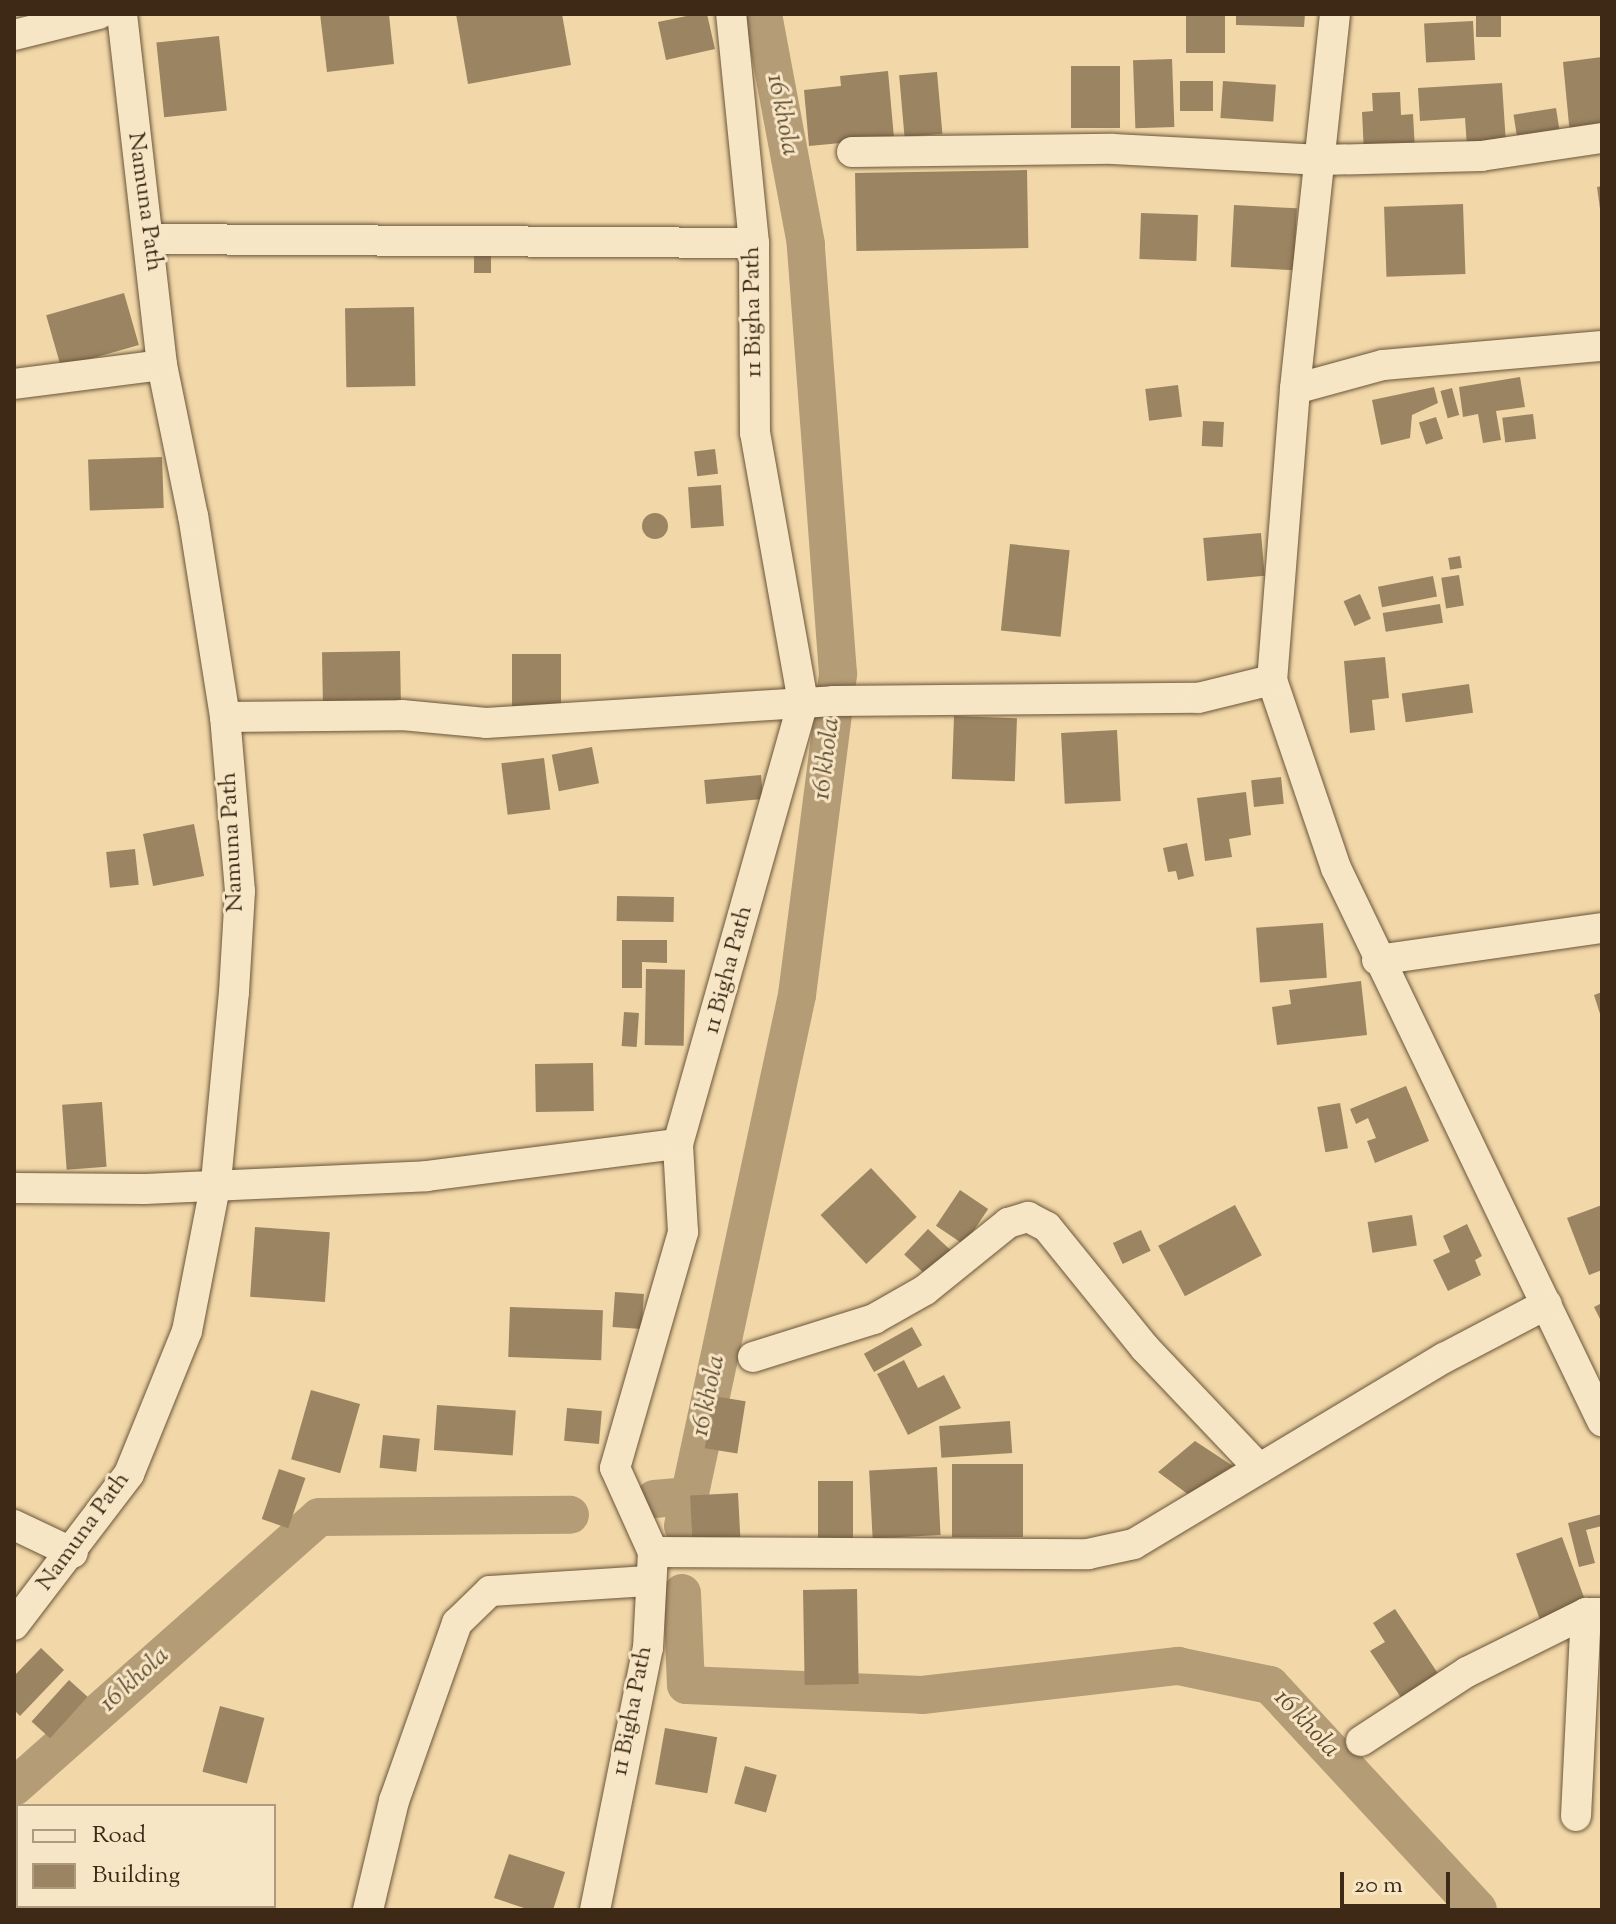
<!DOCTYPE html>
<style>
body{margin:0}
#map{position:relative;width:1616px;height:1924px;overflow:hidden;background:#f2d8a8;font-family:"Sorts Mill Goudy",serif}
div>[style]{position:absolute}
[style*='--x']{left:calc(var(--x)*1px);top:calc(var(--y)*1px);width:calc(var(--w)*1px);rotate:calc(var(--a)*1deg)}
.canal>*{height:38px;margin:-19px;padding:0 19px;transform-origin:19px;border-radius:19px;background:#b49c76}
.building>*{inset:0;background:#9b8461;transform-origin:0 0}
.round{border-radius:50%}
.roads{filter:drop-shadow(0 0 2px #6a553a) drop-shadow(0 0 2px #6a553a)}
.street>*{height:30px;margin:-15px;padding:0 15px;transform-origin:15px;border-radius:15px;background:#f7e6c6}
span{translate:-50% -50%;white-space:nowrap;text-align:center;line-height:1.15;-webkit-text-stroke:6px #f7e6c6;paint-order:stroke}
.street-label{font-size:24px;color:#3d2915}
.water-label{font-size:26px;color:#614c32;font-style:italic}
.frame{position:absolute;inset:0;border:16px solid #3d2915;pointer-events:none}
.legend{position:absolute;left:16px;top:1804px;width:260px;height:104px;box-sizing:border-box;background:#f7e6c6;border:2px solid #ad9a7f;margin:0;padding:10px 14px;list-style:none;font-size:24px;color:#3d2915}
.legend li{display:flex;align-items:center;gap:16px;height:40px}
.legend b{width:40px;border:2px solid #ad9a7f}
.scale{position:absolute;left:1340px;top:1872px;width:110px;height:36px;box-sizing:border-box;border:4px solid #3d2915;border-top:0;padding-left:10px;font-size:24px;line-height:28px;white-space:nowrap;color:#3d2915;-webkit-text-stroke:6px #f7e6c6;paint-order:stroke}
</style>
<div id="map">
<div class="canal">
<div style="--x:654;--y:1499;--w:33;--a:-5"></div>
<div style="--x:683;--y:1526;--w:543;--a:-77.88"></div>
<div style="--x:797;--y:995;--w:324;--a:-82.7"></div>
<div style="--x:838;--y:674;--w:431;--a:-94.3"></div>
<div style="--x:806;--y:244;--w:234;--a:-100.6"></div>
<div style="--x:682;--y:1593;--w:92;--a:87.5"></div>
<div style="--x:686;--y:1685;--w:236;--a:2.4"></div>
<div style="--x:922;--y:1695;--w:258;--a:-6.5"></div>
<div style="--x:1178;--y:1666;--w:94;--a:11.7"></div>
<div style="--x:1270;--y:1685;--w:306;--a:47.2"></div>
<div style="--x:14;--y:1787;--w:407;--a:-41.5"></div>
<div style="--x:319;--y:1517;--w:251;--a:-0.5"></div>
</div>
<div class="building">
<div style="clip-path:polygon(320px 14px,389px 14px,394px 64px,327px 72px)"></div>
<div style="clip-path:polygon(456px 14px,562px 14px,571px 65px,468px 84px)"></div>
<div style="clip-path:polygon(696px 14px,707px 14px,715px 49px,666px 60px,658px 22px)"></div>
<div style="left:1186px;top:14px;width:39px;height:39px"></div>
<div style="clip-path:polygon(1236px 14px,1305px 14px,1304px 27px,1236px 25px)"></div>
<div style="left:1476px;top:14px;width:25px;height:23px"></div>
<div style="left:1473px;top:21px;width:39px;height:49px;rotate:87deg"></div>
<div style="left:219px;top:36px;width:75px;height:63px;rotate:84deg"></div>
<div style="clip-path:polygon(1602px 57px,1602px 131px,1570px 135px,1563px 62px)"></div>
<div style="left:1172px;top:59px;width:68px;height:39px;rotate:88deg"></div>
<div style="left:1071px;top:66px;width:49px;height:62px"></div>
<div style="clip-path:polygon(888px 71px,894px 138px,809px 146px,804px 90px,841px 86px,840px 76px)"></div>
<div style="left:937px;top:72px;width:62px;height:38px;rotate:85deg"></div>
<div style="left:1213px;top:81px;width:30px;height:33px;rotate:90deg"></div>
<div style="left:1223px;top:81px;width:53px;height:37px;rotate:4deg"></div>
<div style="clip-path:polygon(1502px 83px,1506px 144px,1467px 147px,1465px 118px,1420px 121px,1418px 88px)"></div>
<div style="clip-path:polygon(1400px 92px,1401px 115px,1413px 114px,1415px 151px,1364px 154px,1362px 112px,1373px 111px,1372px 93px)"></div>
<div style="left:1556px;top:108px;width:25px;height:43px;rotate:81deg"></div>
<div style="left:1027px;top:170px;width:78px;height:172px;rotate:89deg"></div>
<div style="clip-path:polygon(1602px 186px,1602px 209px,1600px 209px,1597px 187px)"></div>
<div style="left:1463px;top:204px;width:70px;height:79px;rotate:88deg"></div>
<div style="left:1234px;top:205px;width:63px;height:62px;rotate:3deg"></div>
<div style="left:1141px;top:213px;width:57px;height:46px;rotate:2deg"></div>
<div style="left:474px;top:249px;width:17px;height:24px"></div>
<div style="left:124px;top:293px;width:54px;height:81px;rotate:74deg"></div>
<div style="left:414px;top:307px;width:79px;height:69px;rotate:89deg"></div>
<div style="clip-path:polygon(1520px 377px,1525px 407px,1496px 411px,1501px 440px,1483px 443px,1478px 414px,1463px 417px,1459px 387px)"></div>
<div style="left:1178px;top:385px;width:32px;height:33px;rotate:83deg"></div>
<div style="clip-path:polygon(1434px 387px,1438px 403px,1412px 415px,1410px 438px,1381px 445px,1372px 400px)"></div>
<div style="left:1452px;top:388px;width:28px;height:12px;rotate:75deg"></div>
<div style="left:1533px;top:414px;width:25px;height:31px;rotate:83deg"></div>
<div style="left:1436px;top:417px;width:23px;height:18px;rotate:72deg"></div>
<div style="left:1203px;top:421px;width:21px;height:25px;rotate:3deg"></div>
<div style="left:715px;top:449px;width:25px;height:21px;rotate:83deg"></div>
<div style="left:162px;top:457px;width:51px;height:74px;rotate:88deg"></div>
<div style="left:721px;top:485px;width:41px;height:33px;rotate:86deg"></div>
<div class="round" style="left:642px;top:513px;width:26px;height:26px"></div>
<div style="left:1261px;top:533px;width:43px;height:58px;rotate:85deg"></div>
<div style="left:1010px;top:544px;width:60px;height:87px;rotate:6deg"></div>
<div style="left:1460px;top:556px;width:12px;height:12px;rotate:81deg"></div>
<div style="left:1459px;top:575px;width:31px;height:18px;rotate:81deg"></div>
<div style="left:1433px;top:576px;width:21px;height:56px;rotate:79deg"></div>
<div style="left:1360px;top:594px;width:27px;height:18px;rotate:66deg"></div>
<div style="left:1440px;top:604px;width:19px;height:58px;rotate:81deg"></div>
<div style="left:400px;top:651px;width:55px;height:78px;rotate:89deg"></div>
<div style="left:512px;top:654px;width:49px;height:52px"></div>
<div style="clip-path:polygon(1385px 657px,1389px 698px,1372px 700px,1375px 730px,1350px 733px,1344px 661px)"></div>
<div style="left:1469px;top:684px;width:29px;height:68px;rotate:82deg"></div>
<div style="left:954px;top:716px;width:63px;height:63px;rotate:2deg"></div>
<div style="left:1117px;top:730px;width:71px;height:56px;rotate:87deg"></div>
<div style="left:592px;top:747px;width:37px;height:41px;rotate:79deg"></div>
<div style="left:544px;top:758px;width:52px;height:43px;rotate:83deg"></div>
<div style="left:761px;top:775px;width:24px;height:57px;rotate:85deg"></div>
<div style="left:1281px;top:777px;width:27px;height:30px;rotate:84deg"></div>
<div style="clip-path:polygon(1246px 792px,1251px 835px,1229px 839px,1232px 857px,1205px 861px,1197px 798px)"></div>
<div style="left:194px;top:824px;width:53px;height:52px;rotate:79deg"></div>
<div style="clip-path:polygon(1187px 843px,1194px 876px,1178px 880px,1176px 871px,1168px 872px,1163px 848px)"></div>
<div style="left:135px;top:849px;width:36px;height:29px;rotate:84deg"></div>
<div style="left:617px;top:896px;width:57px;height:25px;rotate:1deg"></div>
<div style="left:1323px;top:923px;width:55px;height:67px;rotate:86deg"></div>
<div style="clip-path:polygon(622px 940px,667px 940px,667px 963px,642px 962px,642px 988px,622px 988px)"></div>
<div style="left:646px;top:969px;width:39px;height:76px;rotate:1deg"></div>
<div style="clip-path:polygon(1361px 981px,1367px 1035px,1277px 1045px,1272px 1007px,1291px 1004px,1289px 990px)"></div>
<div style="clip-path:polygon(1602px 992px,1602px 1017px,1601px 1017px,1594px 995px)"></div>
<div style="left:624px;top:1012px;width:15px;height:34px;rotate:4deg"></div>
<div style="left:593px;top:1063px;width:48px;height:58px;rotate:89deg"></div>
<div style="clip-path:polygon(1406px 1086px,1429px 1141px,1375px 1163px,1367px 1141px,1376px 1138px,1368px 1118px,1356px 1124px,1350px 1109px)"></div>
<div style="left:102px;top:1102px;width:65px;height:40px;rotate:86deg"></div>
<div style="left:1340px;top:1103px;width:46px;height:23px;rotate:80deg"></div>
<div style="left:871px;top:1168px;width:67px;height:69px;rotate:47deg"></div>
<div style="left:960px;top:1190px;width:34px;height:43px;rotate:34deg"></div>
<div style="left:1235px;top:1205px;width:57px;height:87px;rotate:62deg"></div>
<div style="clip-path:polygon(1602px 1205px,1602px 1270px,1589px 1275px,1567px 1218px)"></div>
<div style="left:1412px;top:1215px;width:31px;height:45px;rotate:81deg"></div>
<div style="clip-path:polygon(1467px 1224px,1482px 1256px,1475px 1260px,1481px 1275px,1448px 1291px,1433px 1260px,1450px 1252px,1443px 1236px)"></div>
<div style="left:255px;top:1227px;width:75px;height:70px;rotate:4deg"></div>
<div style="left:928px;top:1229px;width:34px;height:35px;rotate:43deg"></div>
<div style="left:1141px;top:1230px;width:23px;height:31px;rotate:65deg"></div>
<div style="left:615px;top:1292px;width:29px;height:35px;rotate:4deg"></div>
<div style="clip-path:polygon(1602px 1303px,1602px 1323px,1594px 1307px)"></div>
<div style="left:510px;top:1307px;width:93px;height:50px;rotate:2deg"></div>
<div style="left:912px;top:1327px;width:21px;height:55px;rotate:61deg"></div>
<div style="clip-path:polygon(904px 1360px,918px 1388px,944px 1375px,961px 1408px,908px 1435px,877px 1374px)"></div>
<div style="left:311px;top:1390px;width:51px;height:72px;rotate:16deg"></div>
<div style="left:713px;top:1396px;width:33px;height:53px;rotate:9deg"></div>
<div style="left:437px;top:1405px;width:79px;height:45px;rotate:4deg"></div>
<div style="left:567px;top:1408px;width:35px;height:33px;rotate:5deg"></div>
<div style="left:1010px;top:1421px;width:32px;height:71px;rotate:86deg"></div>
<div style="left:383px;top:1435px;width:37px;height:33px;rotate:6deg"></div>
<div style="clip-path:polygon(1195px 1441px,1233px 1466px,1189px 1495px,1158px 1472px)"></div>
<div style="left:952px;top:1464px;width:71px;height:73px"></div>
<div style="left:937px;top:1467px;width:68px;height:68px;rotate:87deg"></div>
<div style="left:279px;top:1469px;width:28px;height:53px;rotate:19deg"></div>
<div style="left:853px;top:1481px;width:65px;height:35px;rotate:90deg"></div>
<div style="left:738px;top:1493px;width:44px;height:48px;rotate:87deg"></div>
<div style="clip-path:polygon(1602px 1514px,1602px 1526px,1586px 1530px,1595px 1563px,1579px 1567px,1568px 1523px)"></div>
<div style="left:1562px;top:1537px;width:74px;height:49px;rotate:70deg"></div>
<div style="left:857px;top:1589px;width:95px;height:54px;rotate:89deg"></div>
<div style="clip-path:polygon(1395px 1609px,1439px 1675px,1402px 1699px,1370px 1651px,1385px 1642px,1373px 1623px)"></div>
<div style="clip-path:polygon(41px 1648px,64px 1670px,20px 1716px,14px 1710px,14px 1676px)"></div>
<div style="left:69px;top:1680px;width:25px;height:56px;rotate:42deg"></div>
<div style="left:220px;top:1706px;width:46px;height:68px;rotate:15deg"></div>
<div style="left:665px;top:1728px;width:53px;height:57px;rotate:10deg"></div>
<div style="left:745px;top:1766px;width:33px;height:39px;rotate:16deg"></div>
<div style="clip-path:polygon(509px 1854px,565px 1872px,553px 1910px,530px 1910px,494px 1898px)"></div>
<div style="clip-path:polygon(85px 1906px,112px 1906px,83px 1910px)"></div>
<div style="clip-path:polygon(243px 1906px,272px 1906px,241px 1910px)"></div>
</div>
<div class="roads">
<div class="street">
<div style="--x:1335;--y:14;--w:377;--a:96.1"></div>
<div style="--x:1295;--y:389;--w:292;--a:94.5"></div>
<div style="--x:1272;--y:680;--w:199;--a:71.2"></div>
<div style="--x:1336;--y:868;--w:614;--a:64.31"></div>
<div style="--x:14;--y:35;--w:88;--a:-13.9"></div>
<div style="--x:852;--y:152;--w:261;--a:-0.7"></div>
<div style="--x:1113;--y:149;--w:209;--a:3"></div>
<div style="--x:1322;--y:160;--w:159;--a:-1.4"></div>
<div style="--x:1481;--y:156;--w:122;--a:-8.5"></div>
<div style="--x:150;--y:239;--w:604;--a:0.38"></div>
<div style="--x:14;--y:384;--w:149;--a:-7.3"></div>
<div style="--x:1295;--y:389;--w:91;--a:-15.3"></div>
<div style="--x:1383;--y:365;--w:220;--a:-5"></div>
<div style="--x:225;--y:717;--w:177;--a:-0.6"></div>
<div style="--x:402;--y:715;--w:84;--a:5.4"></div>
<div style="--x:486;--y:723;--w:348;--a:-3.6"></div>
<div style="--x:833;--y:701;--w:365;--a:-0.5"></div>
<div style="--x:1198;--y:698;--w:76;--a:-13.7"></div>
<div style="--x:1377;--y:960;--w:227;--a:-8.1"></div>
<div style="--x:14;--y:1188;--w:131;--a:0.4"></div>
<div style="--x:145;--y:1189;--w:282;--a:-2.6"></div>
<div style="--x:427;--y:1176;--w:253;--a:-7.3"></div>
<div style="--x:753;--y:1357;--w:127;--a:-17.4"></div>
<div style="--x:874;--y:1319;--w:59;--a:-29.6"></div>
<div style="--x:925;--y:1290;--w:107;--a:-38.9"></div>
<div style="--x:1008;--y:1223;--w:21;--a:-17"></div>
<div style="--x:1028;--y:1217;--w:21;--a:28"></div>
<div style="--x:1047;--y:1227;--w:156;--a:51"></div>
<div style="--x:1145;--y:1348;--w:166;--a:46.5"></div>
<div style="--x:14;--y:1525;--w:65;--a:25.4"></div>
<div style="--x:653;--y:1552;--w:435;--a:0.3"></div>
<div style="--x:1088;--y:1554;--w:47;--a:-12.3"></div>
<div style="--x:1134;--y:1544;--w:362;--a:-31"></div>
<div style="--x:1444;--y:1358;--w:116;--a:-27.7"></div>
<div style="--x:14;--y:1625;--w:190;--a:-52.7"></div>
<div style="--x:129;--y:1474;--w:154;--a:-67.9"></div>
<div style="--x:187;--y:1331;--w:152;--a:-79"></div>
<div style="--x:216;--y:1182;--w:191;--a:-84.6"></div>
<div style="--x:234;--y:992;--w:101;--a:-86.6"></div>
<div style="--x:240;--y:891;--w:175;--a:-94.9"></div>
<div style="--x:225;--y:717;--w:204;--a:-99"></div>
<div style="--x:193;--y:516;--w:154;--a:-101.6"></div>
<div style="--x:162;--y:365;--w:353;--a:-96.5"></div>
<div style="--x:1361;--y:1741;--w:126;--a:-33.1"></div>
<div style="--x:1467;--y:1672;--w:133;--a:-26.4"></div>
<div style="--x:1586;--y:1613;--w:16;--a:0"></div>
<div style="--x:1576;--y:1816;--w:203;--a:-87.2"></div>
<div style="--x:368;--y:1910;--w:112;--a:-76.6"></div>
<div style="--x:394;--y:1801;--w:189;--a:-70.5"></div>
<div style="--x:457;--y:1623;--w:46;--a:-44.1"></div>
<div style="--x:490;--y:1591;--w:159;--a:-3.6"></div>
<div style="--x:595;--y:1910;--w:267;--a:-78.6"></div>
<div style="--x:648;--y:1648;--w:96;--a:-87"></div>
<div style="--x:653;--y:1552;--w:92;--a:-114.3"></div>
<div style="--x:615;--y:1468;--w:246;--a:-73.9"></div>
<div style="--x:683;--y:1232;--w:88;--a:-93.3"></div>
<div style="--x:678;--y:1144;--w:459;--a:-74.2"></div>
<div style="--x:803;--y:702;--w:273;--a:-100.1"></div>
<div style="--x:755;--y:433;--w:190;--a:-90.3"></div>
<div style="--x:754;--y:243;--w:230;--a:-95.7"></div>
</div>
</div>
<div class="street-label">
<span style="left:144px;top:202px;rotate:82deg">Namuna Path</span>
<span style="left:754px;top:312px;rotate:-91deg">11 Bigha Path</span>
<span style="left:233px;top:842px;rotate:-93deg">Namuna Path</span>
<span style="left:729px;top:970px;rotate:-75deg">11 Bigha Path</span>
<span style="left:84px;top:1532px;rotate:-54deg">Namuna Path</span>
<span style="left:633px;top:1711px;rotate:-79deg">11 Bigha Path</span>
</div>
<div class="water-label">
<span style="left:782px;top:115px;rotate:79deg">16 khola</span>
<span style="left:827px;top:759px;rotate:-83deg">16 khola</span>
<span style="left:709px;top:1396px;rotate:-78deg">16 khola</span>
<span style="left:135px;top:1680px;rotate:-42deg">16 khola</span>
<span style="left:1306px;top:1724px;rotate:47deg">16 khola</span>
</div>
<div class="frame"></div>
<ul class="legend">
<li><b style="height:10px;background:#f7e6c6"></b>Road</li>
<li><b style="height:22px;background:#9b8461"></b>Building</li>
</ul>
<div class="scale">20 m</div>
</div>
